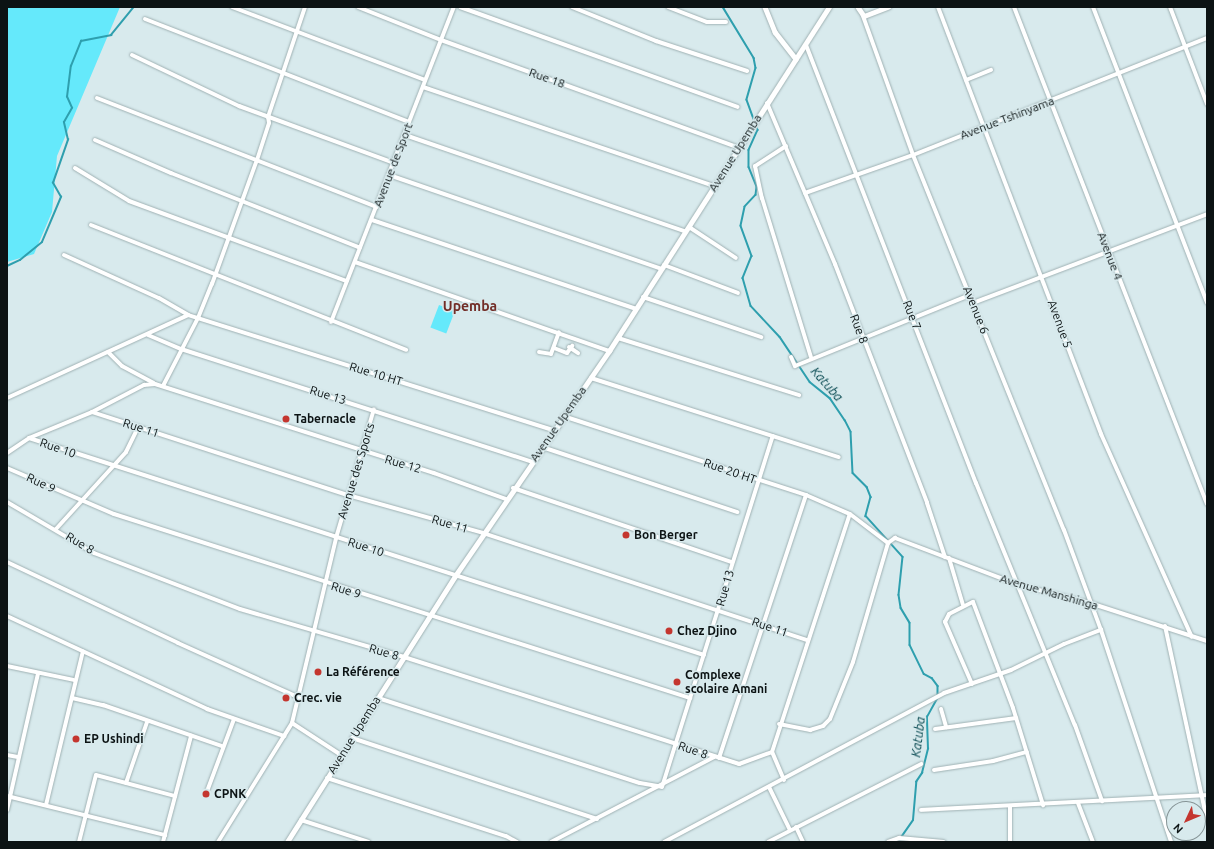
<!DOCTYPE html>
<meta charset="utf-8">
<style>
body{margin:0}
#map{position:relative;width:1214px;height:849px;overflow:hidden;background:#d8eaed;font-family:Ubuntu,sans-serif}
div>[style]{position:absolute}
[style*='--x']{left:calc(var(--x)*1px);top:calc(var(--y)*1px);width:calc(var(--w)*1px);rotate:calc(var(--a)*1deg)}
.green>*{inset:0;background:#65e9fb;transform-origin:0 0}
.stream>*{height:1.5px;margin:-0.75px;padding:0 0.75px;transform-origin:0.75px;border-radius:0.75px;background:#2e9fae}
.roads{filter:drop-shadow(0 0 1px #9fb1b3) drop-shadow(0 0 1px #9fb1b3)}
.minor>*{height:4px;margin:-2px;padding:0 2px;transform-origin:2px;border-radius:2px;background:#fff}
.tertiary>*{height:4.5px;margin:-2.25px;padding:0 2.25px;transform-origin:2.25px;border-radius:2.25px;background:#fff}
.dots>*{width:11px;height:11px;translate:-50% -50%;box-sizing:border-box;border:2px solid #d8eaed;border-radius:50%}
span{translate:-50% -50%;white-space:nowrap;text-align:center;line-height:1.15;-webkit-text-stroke:3px #d8eaed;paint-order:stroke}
.street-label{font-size:12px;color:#0c1314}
.poi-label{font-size:12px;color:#0c1314;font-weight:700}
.left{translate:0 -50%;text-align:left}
.water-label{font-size:13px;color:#00444c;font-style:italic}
.quarter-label{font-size:14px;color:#722d27;font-weight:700}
.frame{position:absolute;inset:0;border:8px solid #0c1314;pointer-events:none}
.north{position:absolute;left:1166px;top:801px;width:40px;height:40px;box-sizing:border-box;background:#d8eaed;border:1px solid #869496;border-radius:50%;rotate:226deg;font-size:11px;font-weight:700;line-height:16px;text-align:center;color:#0c1314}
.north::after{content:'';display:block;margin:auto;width:14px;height:18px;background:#c4362f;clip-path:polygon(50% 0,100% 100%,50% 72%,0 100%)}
</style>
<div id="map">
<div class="green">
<div style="clip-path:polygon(7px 7px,120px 7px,57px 156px,52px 212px,34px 254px,7px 262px)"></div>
<div style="left:439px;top:305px;width:17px;height:24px;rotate:21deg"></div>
</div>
<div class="stream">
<div style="--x:723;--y:7;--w:60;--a:58.7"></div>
<div style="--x:754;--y:58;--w:10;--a:79"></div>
<div style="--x:756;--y:68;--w:33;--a:106"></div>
<div style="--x:747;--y:100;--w:32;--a:70"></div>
<div style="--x:758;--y:130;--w:22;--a:114"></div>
<div style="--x:749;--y:150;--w:17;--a:90"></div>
<div style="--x:749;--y:167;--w:22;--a:68"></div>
<div style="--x:757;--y:187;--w:8;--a:97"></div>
<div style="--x:756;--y:195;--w:16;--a:133"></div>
<div style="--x:745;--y:207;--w:19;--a:102"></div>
<div style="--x:741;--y:226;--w:32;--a:70"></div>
<div style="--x:752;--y:256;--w:24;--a:112"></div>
<div style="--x:743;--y:278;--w:29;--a:74"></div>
<div style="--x:751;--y:306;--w:42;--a:46.9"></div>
<div style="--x:780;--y:337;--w:54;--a:56.3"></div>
<div style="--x:810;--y:382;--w:26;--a:39"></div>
<div style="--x:830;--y:398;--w:27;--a:56"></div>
<div style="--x:845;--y:420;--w:13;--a:63"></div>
<div style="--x:851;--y:432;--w:41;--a:87.2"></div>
<div style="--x:853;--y:473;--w:20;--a:45"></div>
<div style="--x:867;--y:487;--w:11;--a:68"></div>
<div style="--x:871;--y:497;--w:20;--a:105"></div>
<div style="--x:866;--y:516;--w:55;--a:47.9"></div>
<div style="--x:903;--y:557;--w:38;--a:96"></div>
<div style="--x:899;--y:595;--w:13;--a:81"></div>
<div style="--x:901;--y:608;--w:17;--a:59"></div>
<div style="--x:910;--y:623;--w:22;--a:90"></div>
<div style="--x:910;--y:645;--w:32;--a:64"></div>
<div style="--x:924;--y:674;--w:9;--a:27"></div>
<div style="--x:932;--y:678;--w:10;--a:53"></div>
<div style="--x:938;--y:686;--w:9;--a:90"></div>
<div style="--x:7;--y:266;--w:14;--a:-25"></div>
<div style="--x:20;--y:260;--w:28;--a:-39"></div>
<div style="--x:42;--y:242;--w:49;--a:-67.1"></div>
<div style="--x:61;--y:197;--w:16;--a:-120"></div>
<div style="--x:53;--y:183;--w:46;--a:-70.8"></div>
<div style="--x:68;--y:140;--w:18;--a:-103"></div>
<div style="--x:64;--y:122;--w:16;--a:-60"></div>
<div style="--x:72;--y:108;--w:12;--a:-114"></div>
<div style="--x:67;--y:97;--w:31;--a:-83"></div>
<div style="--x:71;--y:66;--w:27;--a:-68"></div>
<div style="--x:81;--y:41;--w:31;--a:-11"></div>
<div style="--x:111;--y:35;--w:36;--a:-51"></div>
<div style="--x:902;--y:836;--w:19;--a:-55"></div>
<div style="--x:913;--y:820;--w:38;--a:-85"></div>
<div style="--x:916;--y:782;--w:11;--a:-56"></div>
<div style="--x:922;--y:773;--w:25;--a:-76"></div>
<div style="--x:928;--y:749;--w:32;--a:-92"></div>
<div style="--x:927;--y:717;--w:21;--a:-61"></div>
</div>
<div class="roads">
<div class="minor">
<div style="--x:232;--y:7;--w:206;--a:20.7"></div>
<div style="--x:358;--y:7;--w:89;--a:21.7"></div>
<div style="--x:441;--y:40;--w:315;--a:19.9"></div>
<div style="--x:460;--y:7;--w:295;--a:19.8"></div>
<div style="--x:572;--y:7;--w:91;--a:22"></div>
<div style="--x:656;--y:41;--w:96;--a:18.2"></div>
<div style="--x:668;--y:7;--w:42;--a:21"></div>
<div style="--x:707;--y:22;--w:19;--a:0"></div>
<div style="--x:938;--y:7;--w:457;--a:69.1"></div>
<div style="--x:1101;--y:434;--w:222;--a:65.9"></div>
<div style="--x:1014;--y:7;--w:533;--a:68.78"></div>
<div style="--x:1093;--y:7;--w:317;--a:68.9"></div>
<div style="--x:1170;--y:7;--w:104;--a:69.1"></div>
<div style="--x:863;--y:16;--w:148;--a:70.2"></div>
<div style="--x:913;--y:155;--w:404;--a:68.1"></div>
<div style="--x:1064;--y:530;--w:107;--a:69.7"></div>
<div style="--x:1101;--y:630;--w:223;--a:71.7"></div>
<div style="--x:145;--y:19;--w:283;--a:21.3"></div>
<div style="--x:806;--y:45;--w:470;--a:68.8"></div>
<div style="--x:976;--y:483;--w:261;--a:67.8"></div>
<div style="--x:1075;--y:725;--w:81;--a:70.4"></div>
<div style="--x:132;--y:55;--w:119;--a:25.5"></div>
<div style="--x:239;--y:106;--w:165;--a:20.2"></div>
<div style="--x:966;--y:80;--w:27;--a:-22"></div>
<div style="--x:423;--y:87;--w:307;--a:18.8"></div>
<div style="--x:97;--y:98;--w:300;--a:21.3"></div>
<div style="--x:767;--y:103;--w:175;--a:67.1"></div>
<div style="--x:835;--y:264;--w:256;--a:68.9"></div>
<div style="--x:927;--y:503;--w:57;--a:71.6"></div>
<div style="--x:405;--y:135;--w:297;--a:19"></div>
<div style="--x:95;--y:140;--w:83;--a:23.5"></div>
<div style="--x:171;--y:173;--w:203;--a:21.6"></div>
<div style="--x:786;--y:146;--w:37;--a:147"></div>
<div style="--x:755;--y:166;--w:33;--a:78"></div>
<div style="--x:762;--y:198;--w:166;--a:72.9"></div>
<div style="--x:75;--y:168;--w:63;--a:31.4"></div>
<div style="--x:129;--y:201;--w:232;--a:20.2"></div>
<div style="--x:389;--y:175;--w:289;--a:19"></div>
<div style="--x:805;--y:193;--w:114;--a:-19.4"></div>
<div style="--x:913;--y:155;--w:316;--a:-21.7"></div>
<div style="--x:372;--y:220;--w:279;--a:18.6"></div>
<div style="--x:91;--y:225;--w:339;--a:21.6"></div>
<div style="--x:689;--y:227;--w:56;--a:33.4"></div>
<div style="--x:64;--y:255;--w:104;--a:24.4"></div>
<div style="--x:159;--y:298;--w:34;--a:30"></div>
<div style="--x:355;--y:262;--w:269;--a:19.3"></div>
<div style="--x:664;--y:265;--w:79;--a:20.7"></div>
<div style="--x:643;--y:297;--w:125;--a:18.7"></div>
<div style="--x:973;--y:303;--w:250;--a:-20.8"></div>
<div style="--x:331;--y:322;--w:338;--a:-68.7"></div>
<div style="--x:148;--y:335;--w:36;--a:23"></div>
<div style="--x:181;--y:349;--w:369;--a:17.8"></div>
<div style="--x:618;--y:338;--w:190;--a:17.5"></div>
<div style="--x:569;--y:347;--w:11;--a:34"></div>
<div style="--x:554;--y:348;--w:14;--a:21"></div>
<div style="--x:567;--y:353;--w:9;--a:-54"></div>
<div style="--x:108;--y:352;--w:20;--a:45"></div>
<div style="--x:122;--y:366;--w:36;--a:28"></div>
<div style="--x:539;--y:352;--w:12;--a:9"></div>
<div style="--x:551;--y:354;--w:23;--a:-70"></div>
<div style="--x:791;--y:357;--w:10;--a:66"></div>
<div style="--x:795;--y:366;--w:189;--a:-22.1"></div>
<div style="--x:591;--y:378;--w:260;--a:17.7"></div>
<div style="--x:163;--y:386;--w:76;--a:-62.8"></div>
<div style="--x:198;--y:318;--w:37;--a:-68"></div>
<div style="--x:212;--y:284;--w:132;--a:-70.1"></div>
<div style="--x:257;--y:160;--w:39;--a:-72"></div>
<div style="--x:269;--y:123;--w:6;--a:-99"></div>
<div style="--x:268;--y:117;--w:116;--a:-71.4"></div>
<div style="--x:7;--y:398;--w:199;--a:-24.6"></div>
<div style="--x:188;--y:315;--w:383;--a:17.5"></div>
<div style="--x:92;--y:412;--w:269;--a:18"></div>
<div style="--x:348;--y:495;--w:140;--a:15.7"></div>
<div style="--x:483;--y:533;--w:341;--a:18.3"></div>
<div style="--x:563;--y:416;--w:256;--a:18"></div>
<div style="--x:806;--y:495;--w:48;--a:23.4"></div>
<div style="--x:850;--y:514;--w:48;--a:37.3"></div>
<div style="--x:29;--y:438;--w:709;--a:17.82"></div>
<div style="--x:542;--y:447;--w:206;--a:18.4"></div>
<div style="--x:7;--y:453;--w:27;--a:-34"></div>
<div style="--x:29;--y:438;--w:68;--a:-22.4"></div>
<div style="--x:92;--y:412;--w:59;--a:-27.4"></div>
<div style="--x:144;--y:385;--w:11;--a:-5"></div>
<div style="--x:155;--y:384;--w:293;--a:17.7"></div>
<div style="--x:434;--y:473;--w:77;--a:19.9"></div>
<div style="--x:7;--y:468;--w:116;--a:23.3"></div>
<div style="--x:114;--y:514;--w:605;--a:17.72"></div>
<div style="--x:513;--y:488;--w:231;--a:18.7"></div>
<div style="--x:7;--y:502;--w:101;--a:30.4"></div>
<div style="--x:94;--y:553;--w:156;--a:21"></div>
<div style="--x:240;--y:609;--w:171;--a:16.3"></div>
<div style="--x:404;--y:657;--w:352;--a:17.7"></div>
<div style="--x:739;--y:764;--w:35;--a:-20"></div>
<div style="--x:56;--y:529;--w:104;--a:-47.7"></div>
<div style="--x:126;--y:452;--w:28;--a:-64"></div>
<div style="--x:949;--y:558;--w:49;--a:73.4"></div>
<div style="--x:7;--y:562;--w:189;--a:25.3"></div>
<div style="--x:178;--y:643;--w:134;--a:24.3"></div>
<div style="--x:7;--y:616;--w:221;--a:24.9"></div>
<div style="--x:207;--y:709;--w:82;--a:19.3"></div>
<div style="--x:1165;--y:626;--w:198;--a:77.8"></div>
<div style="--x:7;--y:666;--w:68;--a:11.8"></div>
<div style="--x:972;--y:684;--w:68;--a:-113.5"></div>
<div style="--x:945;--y:622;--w:9;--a:-63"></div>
<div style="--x:949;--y:614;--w:27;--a:-27"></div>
<div style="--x:973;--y:602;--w:113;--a:69.3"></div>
<div style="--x:1013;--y:708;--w:102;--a:72.8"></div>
<div style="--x:72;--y:698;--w:32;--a:13"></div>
<div style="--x:103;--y:705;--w:126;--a:19"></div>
<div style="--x:378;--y:698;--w:275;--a:18"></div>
<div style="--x:640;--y:783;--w:22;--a:10"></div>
<div style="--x:662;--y:787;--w:368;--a:-72.5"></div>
<div style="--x:941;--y:709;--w:19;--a:74"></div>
<div style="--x:292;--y:723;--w:59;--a:33.1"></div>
<div style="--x:779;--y:724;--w:32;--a:11"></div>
<div style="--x:810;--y:730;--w:14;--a:-17"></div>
<div style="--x:823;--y:726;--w:10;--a:-45"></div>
<div style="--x:830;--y:719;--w:61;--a:-68"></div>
<div style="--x:853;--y:662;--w:124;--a:-73.6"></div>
<div style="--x:888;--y:543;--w:9;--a:-36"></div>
<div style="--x:895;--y:538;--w:133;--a:20.8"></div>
<div style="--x:1019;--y:585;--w:73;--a:14.2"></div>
<div style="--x:1090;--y:603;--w:123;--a:18"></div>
<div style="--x:935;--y:729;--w:82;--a:-7.7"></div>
<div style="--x:352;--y:738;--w:258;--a:18.3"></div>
<div style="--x:7;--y:755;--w:11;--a:10"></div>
<div style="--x:719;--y:758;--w:277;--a:-71.7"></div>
<div style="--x:934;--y:770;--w:60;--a:-8.7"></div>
<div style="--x:993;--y:761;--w:35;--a:-15"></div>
<div style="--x:327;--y:778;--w:188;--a:18"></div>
<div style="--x:506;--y:836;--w:13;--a:29"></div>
<div style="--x:784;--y:780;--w:30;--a:-113"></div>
<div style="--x:772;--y:752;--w:250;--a:-71.9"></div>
<div style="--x:126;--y:783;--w:65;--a:-71"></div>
<div style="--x:769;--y:787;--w:48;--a:64"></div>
<div style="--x:206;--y:794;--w:80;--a:-69.5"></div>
<div style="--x:7;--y:796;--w:163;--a:13.9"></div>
<div style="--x:1078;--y:803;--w:42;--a:69"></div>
<div style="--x:46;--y:805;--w:158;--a:-76.5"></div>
<div style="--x:1010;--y:807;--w:35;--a:90"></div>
<div style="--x:7;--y:810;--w:140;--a:-77.2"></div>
<div style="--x:921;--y:810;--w:286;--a:-3"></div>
<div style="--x:301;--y:820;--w:71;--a:17.9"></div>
<div style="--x:796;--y:827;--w:17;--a:65"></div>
<div style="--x:79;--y:842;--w:69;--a:-75.8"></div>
<div style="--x:96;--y:775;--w:82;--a:14.9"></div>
<div style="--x:163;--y:842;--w:110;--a:-75.2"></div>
<div style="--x:218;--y:842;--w:140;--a:-58.1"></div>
<div style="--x:292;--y:723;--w:190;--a:-76.6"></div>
<div style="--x:336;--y:538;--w:134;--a:-73.6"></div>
<div style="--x:551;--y:842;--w:184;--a:-27.5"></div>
<div style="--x:664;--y:842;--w:317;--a:-28"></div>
<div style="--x:944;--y:693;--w:71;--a:-18.9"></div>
<div style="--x:1011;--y:670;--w:59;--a:-26.1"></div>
<div style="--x:1064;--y:644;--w:40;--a:-21"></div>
<div style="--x:768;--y:842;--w:172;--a:-27"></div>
<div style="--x:888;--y:842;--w:12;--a:-20"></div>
<div style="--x:899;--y:838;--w:45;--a:5.1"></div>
</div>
<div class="tertiary">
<div style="--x:765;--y:7;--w:27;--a:68"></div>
<div style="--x:775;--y:32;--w:34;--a:52"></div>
<div style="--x:858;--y:7;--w:11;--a:56"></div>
<div style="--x:864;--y:16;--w:26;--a:-21"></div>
<div style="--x:287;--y:842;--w:315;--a:-57.7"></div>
<div style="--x:455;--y:576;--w:273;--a:-55.6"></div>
<div style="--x:609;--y:351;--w:408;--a:-57.4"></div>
</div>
</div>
<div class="dots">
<div style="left:286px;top:419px;background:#c4362f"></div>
<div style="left:626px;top:535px;background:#c4362f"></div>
<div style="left:669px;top:631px;background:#c4362f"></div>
<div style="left:318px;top:672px;background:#c4362f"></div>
<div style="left:677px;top:682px;background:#c4362f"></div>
<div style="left:286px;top:698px;background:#c4362f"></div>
<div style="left:76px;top:739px;background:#c4362f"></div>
<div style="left:206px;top:794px;background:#c4362f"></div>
</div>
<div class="street-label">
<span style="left:547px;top:78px;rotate:20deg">Rue 18</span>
<span style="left:1007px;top:118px;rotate:-21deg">Avenue Tshinyama</span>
<span style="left:735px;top:153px;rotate:-58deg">Avenue Upemba</span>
<span style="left:393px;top:165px;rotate:-69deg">Avenue de Sport</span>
<span style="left:1110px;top:256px;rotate:69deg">Avenue 4</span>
<span style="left:976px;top:310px;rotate:68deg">Avenue 6</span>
<span style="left:912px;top:315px;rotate:68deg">Rue 7</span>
<span style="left:1060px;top:324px;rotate:70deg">Avenue 5</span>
<span style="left:859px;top:329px;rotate:69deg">Rue 8</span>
<span style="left:376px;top:374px;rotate:17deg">Rue 10 HT</span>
<span style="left:328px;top:395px;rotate:17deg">Rue 13</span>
<span style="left:558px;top:424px;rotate:-55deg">Avenue Upemba</span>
<span style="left:141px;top:428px;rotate:18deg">Rue 11</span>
<span style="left:58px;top:448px;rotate:19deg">Rue 10</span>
<span style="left:403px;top:464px;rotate:16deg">Rue 12</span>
<span style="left:356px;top:471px;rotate:-73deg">Avenue des Sports</span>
<span style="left:730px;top:471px;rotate:19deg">Rue 20 HT</span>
<span style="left:41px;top:483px;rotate:25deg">Rue 9</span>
<span style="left:450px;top:524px;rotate:16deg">Rue 11</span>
<span style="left:80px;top:543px;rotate:31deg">Rue 8</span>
<span style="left:366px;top:547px;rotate:18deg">Rue 10</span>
<span style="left:725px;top:588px;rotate:-74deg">Rue 13</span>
<span style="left:346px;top:590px;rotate:17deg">Rue 9</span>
<span style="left:1049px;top:592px;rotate:16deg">Avenue Manshinga</span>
<span style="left:770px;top:627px;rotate:19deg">Rue 11</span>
<span style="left:384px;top:652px;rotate:16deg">Rue 8</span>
<span style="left:354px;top:735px;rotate:-58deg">Avenue Upemba</span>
<span style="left:693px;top:750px;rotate:19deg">Rue 8</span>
</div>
<div class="poi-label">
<span class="left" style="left:294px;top:419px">Tabernacle</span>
<span class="left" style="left:634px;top:535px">Bon Berger</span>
<span class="left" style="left:677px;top:631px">Chez Djino</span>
<span class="left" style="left:326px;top:672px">La Référence</span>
<span class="left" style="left:685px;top:682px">Complexe<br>scolaire Amani</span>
<span class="left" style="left:294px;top:698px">Crec. vie</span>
<span class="left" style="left:84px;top:739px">EP Ushindi</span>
<span class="left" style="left:214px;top:794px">CPNK</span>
</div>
<div class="water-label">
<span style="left:827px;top:384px;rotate:48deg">Katuba</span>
<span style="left:918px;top:737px;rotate:-83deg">Katuba</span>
</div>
<div class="quarter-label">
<span style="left:470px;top:306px">Upemba</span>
</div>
<div class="frame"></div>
<div class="north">N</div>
</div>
